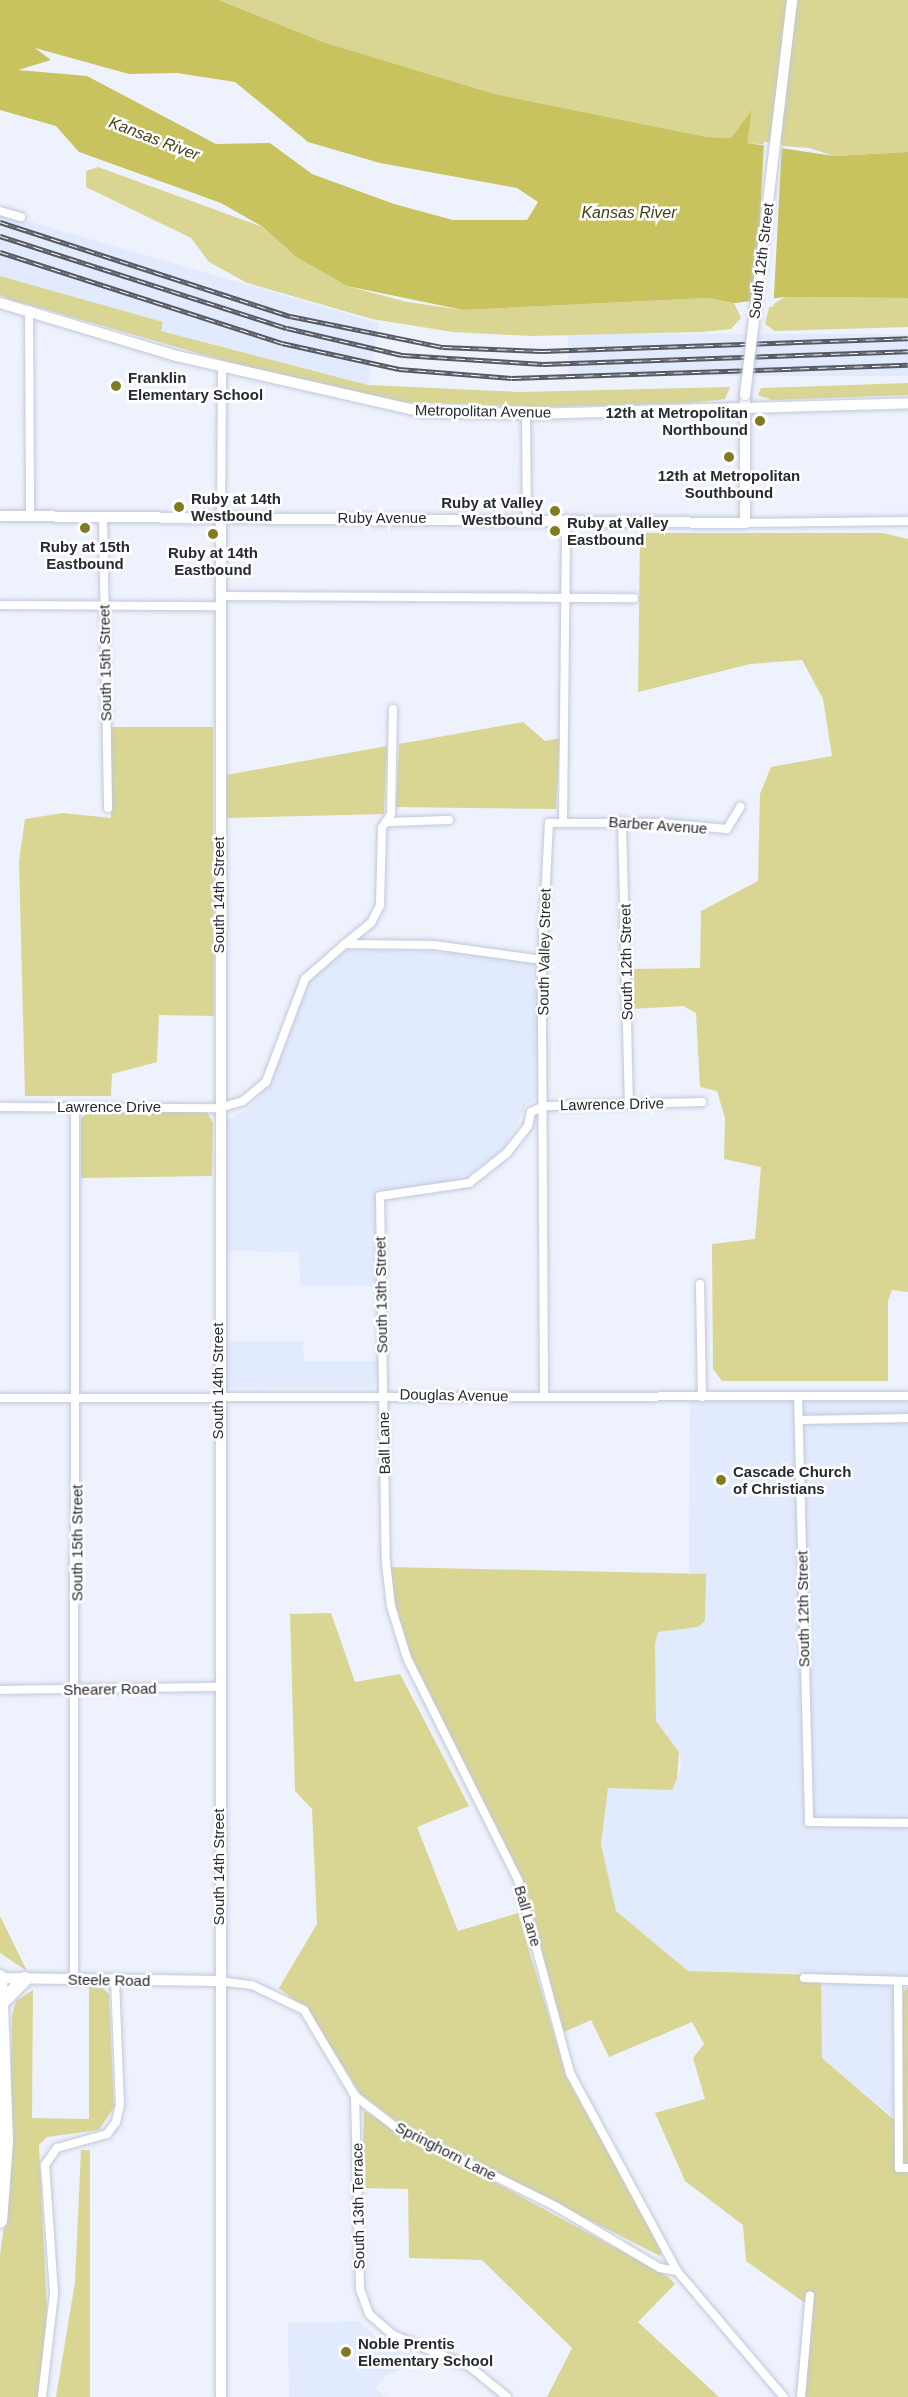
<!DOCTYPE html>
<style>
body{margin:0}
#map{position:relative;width:908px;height:2397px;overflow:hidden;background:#eef2fd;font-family:Arial,sans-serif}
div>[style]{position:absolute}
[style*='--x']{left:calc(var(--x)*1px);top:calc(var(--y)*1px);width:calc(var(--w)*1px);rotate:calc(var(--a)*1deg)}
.built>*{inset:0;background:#e2eafd;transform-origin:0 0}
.green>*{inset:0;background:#d9d693}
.water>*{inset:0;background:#c8c35f}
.pier>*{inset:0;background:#eef2fd;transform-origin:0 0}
.roads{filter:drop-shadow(0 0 2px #c1c8d9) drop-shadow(0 0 2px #c1c8d9)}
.street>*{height:8px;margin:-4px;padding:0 4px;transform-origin:4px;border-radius:4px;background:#fff}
.secondary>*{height:10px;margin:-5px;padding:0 5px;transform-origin:5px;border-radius:5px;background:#fff}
.highway>*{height:14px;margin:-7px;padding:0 7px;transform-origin:7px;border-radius:7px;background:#fff}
.rail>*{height:5px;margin-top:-2.5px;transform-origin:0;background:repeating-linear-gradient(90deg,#fff 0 9px,#575961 0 18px);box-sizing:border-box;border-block:2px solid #575961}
.bridges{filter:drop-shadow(0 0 2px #c1c8d9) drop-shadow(0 0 2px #c1c8d9)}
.secondary-bridge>*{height:10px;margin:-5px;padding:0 5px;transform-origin:5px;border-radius:5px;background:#fff}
.dots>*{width:16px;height:16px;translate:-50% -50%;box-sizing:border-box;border:3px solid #fff;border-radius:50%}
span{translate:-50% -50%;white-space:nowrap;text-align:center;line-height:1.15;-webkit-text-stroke:5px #fff;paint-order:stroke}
.street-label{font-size:15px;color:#282a31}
.poi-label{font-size:15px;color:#282a31;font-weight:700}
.left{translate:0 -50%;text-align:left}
.right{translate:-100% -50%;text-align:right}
.water-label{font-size:16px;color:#454218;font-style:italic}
</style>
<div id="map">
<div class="built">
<div style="clip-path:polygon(0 213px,379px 323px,368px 385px,161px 331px,0 276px)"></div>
<div style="left:908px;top:334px;width:42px;height:340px;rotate:90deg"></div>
<div style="clip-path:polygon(350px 950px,440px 951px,536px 962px,540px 1095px,526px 1106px,505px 1147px,471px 1173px,442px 1185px,378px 1191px,377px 1286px,300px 1285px,299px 1252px,224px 1251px,225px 1121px,247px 1110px,263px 1092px,307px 980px,337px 953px)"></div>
<div style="clip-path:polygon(225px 1341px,303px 1341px,304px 1361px,378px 1361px,377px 1381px,372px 1388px,228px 1387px)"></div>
<div style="clip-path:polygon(690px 1401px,908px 1402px,908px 1977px,688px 1971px,616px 1911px,601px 1844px,608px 1788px,672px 1789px,681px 1768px,679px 1752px,656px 1721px,655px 1644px,658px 1632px,698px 1627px,706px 1574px,689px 1574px)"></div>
<div style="clip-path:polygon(821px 1983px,888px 1985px,895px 1991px,895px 2118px,821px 2058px)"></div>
<div style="clip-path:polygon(359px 2321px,384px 2345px,425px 2360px,386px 2375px,375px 2388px,386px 2397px,289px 2397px,288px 2323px)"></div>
</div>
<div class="green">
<div style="clip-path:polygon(219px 0,908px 0,908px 152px,834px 156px,809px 148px,746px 143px,752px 111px,731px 138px,707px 137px,495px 94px,323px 42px)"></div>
<div style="clip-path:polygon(98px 167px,263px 227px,296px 257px,347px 286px,407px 302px,463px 310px,707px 298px,734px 303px,741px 318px,731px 329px,702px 332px,532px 336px,453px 332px,372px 319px,247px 283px,209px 262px,191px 238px,86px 187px,86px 171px)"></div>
<div style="clip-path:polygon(0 276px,163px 322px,161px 331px,368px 385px,519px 392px,730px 387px,725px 399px,688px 403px,535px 407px,401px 402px,271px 374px,9px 299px,0 295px)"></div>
<div style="clip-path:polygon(785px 297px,908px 298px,908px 327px,775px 331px,765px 324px,769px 307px)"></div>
<div style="clip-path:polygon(908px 383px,908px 395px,772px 400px,758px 395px,761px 388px)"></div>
<div style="clip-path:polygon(640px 533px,883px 533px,908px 539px,908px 1292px,892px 1290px,888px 1301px,888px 1381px,722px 1381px,713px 1369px,712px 1244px,755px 1239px,761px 1167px,724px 1159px,725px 1118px,717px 1091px,700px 1087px,696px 1013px,683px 1006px,632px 1009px,631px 969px,700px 968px,701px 911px,758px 881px,760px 794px,771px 767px,832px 756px,823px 699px,802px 660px,750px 664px,638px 692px)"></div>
<div style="clip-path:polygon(523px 722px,545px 741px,560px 738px,556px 809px,396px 807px,399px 744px)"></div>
<div style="clip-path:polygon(109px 727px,213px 727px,214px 1016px,159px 1015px,157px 1062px,112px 1074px,111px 1096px,25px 1096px,19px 861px,25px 819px,63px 813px,111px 818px)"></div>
<div style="clip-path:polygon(387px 746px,384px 814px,226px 818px,226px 775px)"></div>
<div style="clip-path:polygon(88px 1112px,207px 1112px,213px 1123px,212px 1176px,81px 1178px,81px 1119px)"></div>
<div style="clip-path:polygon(390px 1567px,706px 1574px,705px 1621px,698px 1627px,658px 1632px,655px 1644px,656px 1721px,679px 1752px,677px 1779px,672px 1790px,608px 1788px,601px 1844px,616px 1911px,688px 1971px,821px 1975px,822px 2058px,892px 2118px,902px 2119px,903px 1992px,908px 1987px,908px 2397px,804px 2397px,812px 2308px,746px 2261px,743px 2225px,685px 2181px,655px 2113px,705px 2099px,693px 2058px,704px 2044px,692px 2022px,609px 2057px,591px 2020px,564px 2032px,519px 1875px,411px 1660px,393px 1601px)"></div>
<div style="clip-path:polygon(331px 1613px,355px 1682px,400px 1674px,469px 1806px,417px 1827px,458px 1931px,518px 1913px,567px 2078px,663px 2247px,660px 2256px,401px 2124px,361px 2095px,308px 2011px,279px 1988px,317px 1924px,312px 1809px,295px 1791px,290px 1614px)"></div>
<div style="clip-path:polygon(0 1916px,27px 1971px,0 1953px)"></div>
<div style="clip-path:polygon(89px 1987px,103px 1988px,109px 1994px,114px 2107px,99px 2130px,47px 2137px,39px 2145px,47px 2310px,40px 2397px,0 2397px,0 2255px,9px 2190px,12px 2015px,16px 2001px,33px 1990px,32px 2118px,89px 2119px)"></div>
<div style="clip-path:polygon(364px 2111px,667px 2276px,675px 2284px,638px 2322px,719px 2397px,547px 2397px,572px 2348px,482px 2260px,409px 2258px,408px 2189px,362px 2188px)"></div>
<div style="clip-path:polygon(81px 2150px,90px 2150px,90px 2397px,56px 2397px,75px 2282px)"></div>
</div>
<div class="water">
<div style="clip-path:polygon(evenodd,0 0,219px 0,323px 42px,495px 94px,707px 137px,731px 138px,752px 110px,747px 143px,834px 156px,908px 152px,908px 298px,785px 297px,734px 303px,707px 298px,463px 310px,347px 286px,296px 257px,263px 227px,221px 203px,79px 152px,56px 126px,0 110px,0 0,35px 48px,129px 74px,177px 73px,235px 82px,308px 142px,380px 163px,517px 188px,538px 202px,527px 220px,453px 220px,394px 204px,312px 174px,270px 143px,216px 144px,87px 76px,18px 70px,51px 60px,35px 48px)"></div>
</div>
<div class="pier">
<div style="left:764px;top:142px;width:18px;height:164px;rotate:3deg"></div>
</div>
<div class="roads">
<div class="street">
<div style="--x:0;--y:211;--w:22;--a:16"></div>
<div style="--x:29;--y:310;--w:206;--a:89.7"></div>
<div style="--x:526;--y:414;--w:105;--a:89.5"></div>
<div style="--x:103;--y:517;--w:291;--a:89"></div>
<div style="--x:221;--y:519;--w:154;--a:-89.6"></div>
<div style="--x:745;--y:523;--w:163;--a:-0.7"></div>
<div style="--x:220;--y:596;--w:414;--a:0.3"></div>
<div style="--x:0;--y:605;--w:220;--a:0.3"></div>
<div style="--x:563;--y:820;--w:301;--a:-89.4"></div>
<div style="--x:622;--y:821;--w:281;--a:88.6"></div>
<div style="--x:388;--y:822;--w:61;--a:-1.9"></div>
<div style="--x:345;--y:944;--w:33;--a:-39"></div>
<div style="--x:371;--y:923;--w:20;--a:-63"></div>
<div style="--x:380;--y:905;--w:77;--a:-88.5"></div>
<div style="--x:382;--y:828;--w:17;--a:-57"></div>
<div style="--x:391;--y:814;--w:105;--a:-88.9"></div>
<div style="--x:702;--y:1102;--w:158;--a:178.5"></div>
<div style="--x:544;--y:1106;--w:14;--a:155"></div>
<div style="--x:531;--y:1112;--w:14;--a:102"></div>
<div style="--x:528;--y:1126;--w:34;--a:128"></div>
<div style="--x:507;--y:1153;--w:48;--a:141.7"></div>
<div style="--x:469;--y:1183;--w:90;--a:171.7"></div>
<div style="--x:380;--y:1196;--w:367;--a:89.1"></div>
<div style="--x:386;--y:1563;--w:43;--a:83.4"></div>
<div style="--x:391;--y:1606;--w:54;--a:72.9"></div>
<div style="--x:407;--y:1658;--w:248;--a:63.4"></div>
<div style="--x:518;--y:1880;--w:200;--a:74.9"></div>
<div style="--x:570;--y:2073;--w:225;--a:61.6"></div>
<div style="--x:677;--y:2271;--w:165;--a:49.7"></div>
<div style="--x:0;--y:1107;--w:219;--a:0.3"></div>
<div style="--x:219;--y:1108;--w:25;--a:-16"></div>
<div style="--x:243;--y:1101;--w:30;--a:-40"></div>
<div style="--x:266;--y:1082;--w:110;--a:-69.3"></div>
<div style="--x:305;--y:979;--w:53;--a:-41.2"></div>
<div style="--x:345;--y:944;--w:89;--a:0.6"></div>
<div style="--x:434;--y:945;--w:109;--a:7.9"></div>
<div style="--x:700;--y:1284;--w:113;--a:89"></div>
<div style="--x:544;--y:1396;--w:436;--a:-90.3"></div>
<div style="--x:542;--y:960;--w:137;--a:-87.1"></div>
<div style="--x:549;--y:823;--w:112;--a:0"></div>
<div style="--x:661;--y:823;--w:66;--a:5.2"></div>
<div style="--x:727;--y:829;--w:26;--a:-59"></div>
<div style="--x:798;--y:1396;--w:426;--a:88.5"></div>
<div style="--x:809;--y:1822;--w:99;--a:0.6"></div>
<div style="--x:0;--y:1398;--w:908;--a:-0.13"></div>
<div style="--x:802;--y:1420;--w:106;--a:-1.1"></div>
<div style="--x:0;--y:1690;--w:220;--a:-0.8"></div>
<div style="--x:804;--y:1978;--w:104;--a:1.7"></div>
<div style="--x:74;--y:1979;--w:872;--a:-89.93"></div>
<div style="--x:218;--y:1981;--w:34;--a:7"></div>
<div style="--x:252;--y:1985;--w:58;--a:25.7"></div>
<div style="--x:304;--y:2010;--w:100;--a:59.3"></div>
<div style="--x:355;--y:2096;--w:49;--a:37.6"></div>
<div style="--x:394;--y:2126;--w:180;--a:26.4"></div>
<div style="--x:555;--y:2206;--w:122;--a:30.6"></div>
<div style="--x:660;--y:2268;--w:17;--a:10"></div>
<div style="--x:898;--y:1981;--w:187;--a:89.7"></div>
<div style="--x:899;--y:2168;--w:9;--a:0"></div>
<div style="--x:355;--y:2096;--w:193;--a:88.5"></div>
<div style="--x:360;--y:2289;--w:27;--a:70"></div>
<div style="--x:369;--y:2314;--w:32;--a:41"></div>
<div style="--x:393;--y:2335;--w:82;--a:22.2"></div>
<div style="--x:469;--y:2366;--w:49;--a:39.2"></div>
<div style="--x:42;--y:2397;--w:105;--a:-83.4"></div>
<div style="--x:54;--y:2293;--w:128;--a:-94"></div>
<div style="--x:45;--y:2165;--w:21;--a:-55"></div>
<div style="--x:57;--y:2148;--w:52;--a:-15.6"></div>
<div style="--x:107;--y:2134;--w:15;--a:-53"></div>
<div style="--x:116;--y:2122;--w:17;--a:-77"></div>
<div style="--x:120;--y:2105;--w:125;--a:-92.3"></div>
<div style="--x:801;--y:2397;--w:102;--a:-85"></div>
</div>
<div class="secondary">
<div style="--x:0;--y:303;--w:185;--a:16.7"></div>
<div style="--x:177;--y:356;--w:252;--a:12.8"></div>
<div style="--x:423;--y:412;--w:103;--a:1.1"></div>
<div style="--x:526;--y:414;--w:382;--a:-1.6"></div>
<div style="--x:0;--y:516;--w:745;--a:0.54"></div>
<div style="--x:745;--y:523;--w:128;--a:-90"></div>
<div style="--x:0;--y:1978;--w:218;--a:0.8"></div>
<div style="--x:221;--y:2397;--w:1878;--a:-90"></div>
</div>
<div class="highway">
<div style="--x:0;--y:1977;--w:165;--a:87.9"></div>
<div style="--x:6;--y:2142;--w:79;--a:94.3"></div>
<div style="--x:3;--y:2001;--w:31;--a:-45"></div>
</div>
</div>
<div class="rail">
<div style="--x:0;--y:222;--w:305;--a:18"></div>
<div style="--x:290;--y:316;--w:156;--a:11.5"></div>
<div style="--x:443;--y:347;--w:99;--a:2.3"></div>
<div style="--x:542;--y:351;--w:366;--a:-2"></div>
<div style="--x:0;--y:236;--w:301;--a:17.8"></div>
<div style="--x:287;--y:328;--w:118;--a:13.2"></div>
<div style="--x:402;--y:355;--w:141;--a:3.7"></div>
<div style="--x:543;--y:364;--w:365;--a:-2"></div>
<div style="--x:0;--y:252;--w:296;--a:17.9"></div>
<div style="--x:282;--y:343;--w:120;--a:12.5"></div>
<div style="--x:399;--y:369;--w:113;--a:4.6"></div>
<div style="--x:512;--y:378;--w:396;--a:-1.9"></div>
</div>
<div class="bridges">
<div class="secondary-bridge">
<div style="--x:745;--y:395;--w:398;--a:-83.2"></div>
</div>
</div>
<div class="dots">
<div style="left:116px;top:386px;background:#807b21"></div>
<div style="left:760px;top:421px;background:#807b21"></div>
<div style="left:729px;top:457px;background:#807b21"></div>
<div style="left:179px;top:507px;background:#807b21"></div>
<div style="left:555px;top:511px;background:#807b21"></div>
<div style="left:85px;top:528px;background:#807b21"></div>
<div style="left:555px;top:531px;background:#807b21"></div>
<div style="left:213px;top:534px;background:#807b21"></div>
<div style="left:721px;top:1480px;background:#807b21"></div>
<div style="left:346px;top:2352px;background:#807b21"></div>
</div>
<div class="street-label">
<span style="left:761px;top:261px;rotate:-83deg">South 12th Street</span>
<span style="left:483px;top:411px;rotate:1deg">Metropolitan Avenue</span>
<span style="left:382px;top:518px">Ruby Avenue</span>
<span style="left:105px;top:663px;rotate:-91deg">South 15th Street</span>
<span style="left:658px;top:825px;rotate:4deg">Barber Avenue</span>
<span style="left:219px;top:895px;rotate:-90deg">South 14th Street</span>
<span style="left:544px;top:952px;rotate:-89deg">South Valley Street</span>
<span style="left:626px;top:962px;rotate:-91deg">South 12th Street</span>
<span style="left:612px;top:1104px;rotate:-1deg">Lawrence Drive</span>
<span style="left:109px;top:1107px">Lawrence Drive</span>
<span style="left:381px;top:1295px;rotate:-91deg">South 13th Street</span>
<span style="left:218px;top:1381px;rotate:-90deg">South 14th Street</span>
<span style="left:454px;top:1395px;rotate:1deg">Douglas Avenue</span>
<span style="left:384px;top:1443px;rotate:-91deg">Ball Lane</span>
<span style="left:77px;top:1543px;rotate:-90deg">South 15th Street</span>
<span style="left:803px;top:1609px;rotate:-91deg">South 12th Street</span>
<span style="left:110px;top:1689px;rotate:-1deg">Shearer Road</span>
<span style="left:219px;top:1867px;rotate:-90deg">South 14th Street</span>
<span style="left:528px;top:1916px;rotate:74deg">Ball Lane</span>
<span style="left:109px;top:1980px;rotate:1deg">Steele Road</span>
<span style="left:446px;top:2151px;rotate:27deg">Springhorn Lane</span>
<span style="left:358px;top:2206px;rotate:-91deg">South 13th Terrace</span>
</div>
<div class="poi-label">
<span class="left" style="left:128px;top:386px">Franklin<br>Elementary School</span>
<span class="right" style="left:748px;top:421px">12th at Metropolitan<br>Northbound</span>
<span style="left:729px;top:484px">12th at Metropolitan<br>Southbound</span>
<span class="left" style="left:191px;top:507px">Ruby at 14th<br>Westbound</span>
<span class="right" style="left:543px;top:511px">Ruby at Valley<br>Westbound</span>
<span class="left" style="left:567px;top:531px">Ruby at Valley<br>Eastbound</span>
<span style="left:85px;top:555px">Ruby at 15th<br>Eastbound</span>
<span style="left:213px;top:561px">Ruby at 14th<br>Eastbound</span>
<span class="left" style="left:733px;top:1480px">Cascade Church<br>of Christians</span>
<span class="left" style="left:358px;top:2352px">Noble Prentis<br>Elementary School</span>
</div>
<div class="water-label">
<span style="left:154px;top:139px;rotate:21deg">Kansas River</span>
<span style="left:629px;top:213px">Kansas River</span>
</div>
</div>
